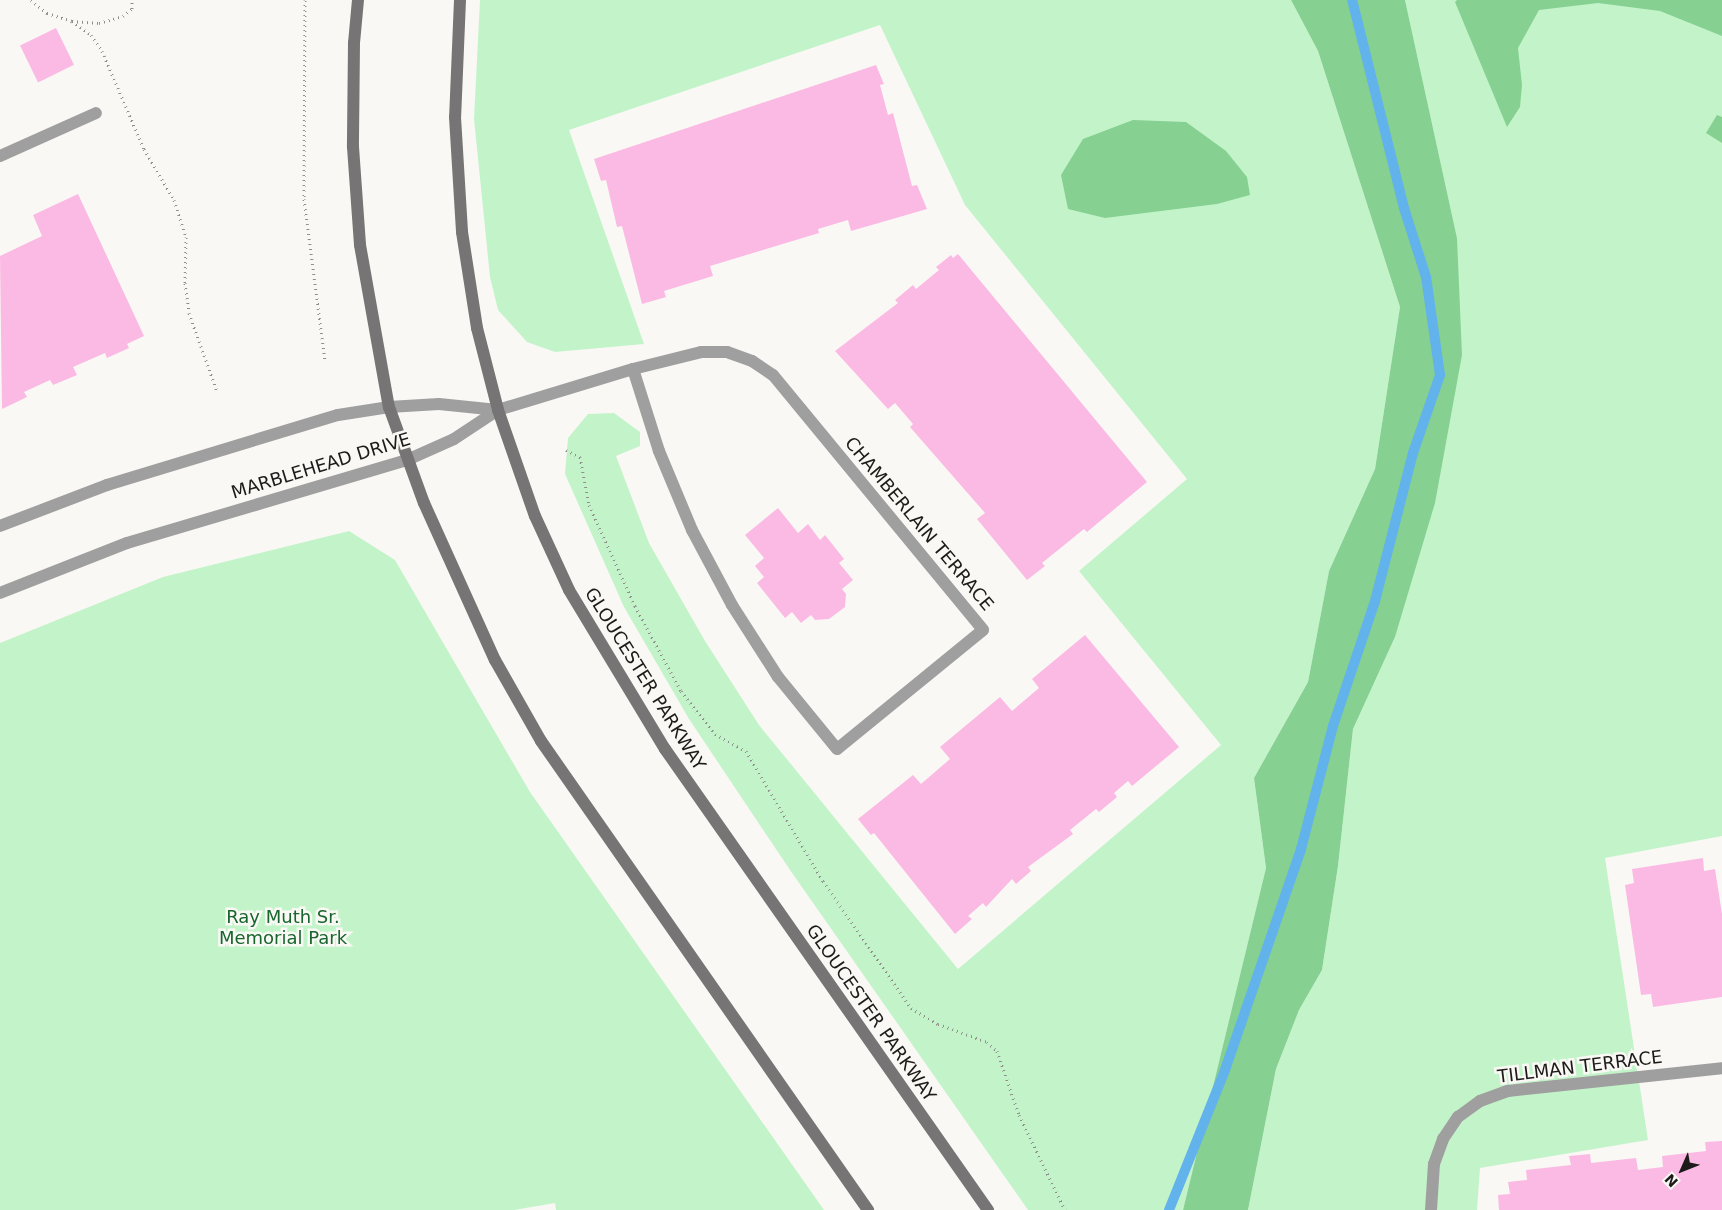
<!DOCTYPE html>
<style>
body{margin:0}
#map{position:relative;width:1722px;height:1210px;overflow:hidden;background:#faf8f5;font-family:"DejaVu Sans",sans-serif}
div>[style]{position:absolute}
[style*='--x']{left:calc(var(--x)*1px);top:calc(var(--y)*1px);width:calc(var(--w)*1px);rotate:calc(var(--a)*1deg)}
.green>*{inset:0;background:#c3f4c9}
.forest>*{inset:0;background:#86d092}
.stream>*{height:10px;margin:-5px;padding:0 5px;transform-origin:5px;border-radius:5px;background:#62b2eb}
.building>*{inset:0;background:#fbbae3;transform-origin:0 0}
.path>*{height:3px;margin-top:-1.5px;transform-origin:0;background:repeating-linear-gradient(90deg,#918f8d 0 1px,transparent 0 5px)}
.minor>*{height:12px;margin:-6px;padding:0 6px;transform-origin:6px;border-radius:6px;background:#a09f9f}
.tertiary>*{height:12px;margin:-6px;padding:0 6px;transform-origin:6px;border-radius:6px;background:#a09f9f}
.secondary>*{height:12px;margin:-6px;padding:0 6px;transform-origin:6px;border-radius:6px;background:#767474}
span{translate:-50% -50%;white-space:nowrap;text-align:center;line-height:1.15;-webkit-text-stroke:5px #faf8f5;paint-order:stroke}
.street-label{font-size:18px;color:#1c1b1a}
.park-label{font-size:18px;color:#17662d}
.north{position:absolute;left:1657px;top:1145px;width:50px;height:50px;-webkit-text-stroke:4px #faf8f5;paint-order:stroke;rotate:226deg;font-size:14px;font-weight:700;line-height:20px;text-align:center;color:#1c1b1a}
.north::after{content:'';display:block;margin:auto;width:18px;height:22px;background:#1c1b1a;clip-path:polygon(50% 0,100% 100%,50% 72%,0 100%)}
</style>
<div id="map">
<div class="green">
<div style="clip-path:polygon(480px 0,1291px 0,1318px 51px,1400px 307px,1375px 469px,1329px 571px,1308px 682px,1254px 778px,1266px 868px,1183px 1210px,1028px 1210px,790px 870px,689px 719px,624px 607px,565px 474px,568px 438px,588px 414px,614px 413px,640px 432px,640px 446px,616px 456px,649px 543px,705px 641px,759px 725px,958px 969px,1221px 745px,1079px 571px,1187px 479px,965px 205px,880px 25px,569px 130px,644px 344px,555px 352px,527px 342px,498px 310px,490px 277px,474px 119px)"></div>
<div style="clip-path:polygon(1405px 0,1722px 0,1722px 836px,1605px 858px,1648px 1140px,1480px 1168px,1477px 1210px,1248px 1210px,1276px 1069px,1299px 1010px,1322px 970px,1338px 866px,1353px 729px,1395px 637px,1457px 238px)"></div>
<div style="clip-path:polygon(349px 531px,395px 560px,530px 792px,824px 1210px,556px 1210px,555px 1203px,514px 1210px,0 1210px,0 643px,163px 577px)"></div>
</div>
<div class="forest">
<div style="clip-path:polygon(1291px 0,1405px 0,1457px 238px,1462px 355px,1435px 503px,1395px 637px,1353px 729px,1338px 866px,1322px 970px,1299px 1010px,1276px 1069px,1248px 1210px,1183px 1210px,1266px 868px,1254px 778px,1308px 682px,1329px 571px,1375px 469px,1400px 307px,1318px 51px)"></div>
<div style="clip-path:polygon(1457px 0,1722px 0,1722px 36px,1660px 11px,1598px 3px,1539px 10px,1518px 48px,1522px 85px,1520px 107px,1507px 127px,1455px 2px)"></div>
<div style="clip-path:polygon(1717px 115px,1722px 117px,1722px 143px,1706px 133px)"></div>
<div style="clip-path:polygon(1133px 120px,1186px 122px,1226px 151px,1247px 177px,1250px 195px,1217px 204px,1105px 218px,1068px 209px,1061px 175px,1083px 139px)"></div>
</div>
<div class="stream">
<div style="--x:1169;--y:1210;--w:151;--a:-68.2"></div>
<div style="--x:1225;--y:1070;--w:234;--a:-71"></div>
<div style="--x:1301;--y:849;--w:127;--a:-75.4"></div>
<div style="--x:1333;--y:726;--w:132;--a:-71.4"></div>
<div style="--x:1375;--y:601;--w:153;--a:-75.6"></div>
<div style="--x:1413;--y:453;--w:83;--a:-70.9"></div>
<div style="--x:1440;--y:375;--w:99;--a:-98.1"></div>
<div style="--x:1426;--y:277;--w:72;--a:-107.7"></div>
<div style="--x:1404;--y:208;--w:214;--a:-104"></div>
</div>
<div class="building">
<div style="left:56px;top:28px;width:41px;height:40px;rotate:64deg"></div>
<div style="clip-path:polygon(876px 65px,884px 84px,880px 85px,888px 115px,893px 113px,912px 186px,917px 185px,927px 209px,851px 231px,848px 220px,818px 229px,819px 233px,710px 266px,713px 276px,664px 291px,666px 297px,642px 304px,622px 226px,617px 227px,606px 180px,601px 181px,594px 159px)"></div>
<div style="clip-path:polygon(78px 194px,144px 336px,127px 344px,129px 348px,107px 358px,105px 353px,73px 367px,77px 375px,53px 385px,50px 380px,24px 392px,27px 397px,2px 409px,0 256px,42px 236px,33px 215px)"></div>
<div style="clip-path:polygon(958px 254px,1147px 482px,1087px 532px,1084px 529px,1042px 563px,1045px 566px,1027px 580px,977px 519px,985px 513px,910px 427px,913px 424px,895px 403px,888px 409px,835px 351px,898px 303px,895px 300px,913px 285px,916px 289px,939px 270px,936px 267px,951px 255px,953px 258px)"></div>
<div style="clip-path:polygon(778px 508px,798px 533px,808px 524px,820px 540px,825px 535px,844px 559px,839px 563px,853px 580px,842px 589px,846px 594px,845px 607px,829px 619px,815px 620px,811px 615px,801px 623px,792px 612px,785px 618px,757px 583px,764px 577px,755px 566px,764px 558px,745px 535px)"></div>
<div style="clip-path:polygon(1085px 635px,1179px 747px,1132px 786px,1128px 781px,1114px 793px,1117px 797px,1099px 812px,1096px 809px,1070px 830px,1073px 834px,1028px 867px,1031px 871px,1016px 884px,1012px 879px,986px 907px,983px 903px,968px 916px,972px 919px,955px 934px,874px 833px,871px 835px,858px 819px,913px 775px,921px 784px,950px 759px,940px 747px,1000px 697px,1012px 711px,1039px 688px,1032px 679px)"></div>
<div style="clip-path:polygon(1703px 858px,1704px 871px,1715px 869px,1722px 914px,1722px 997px,1653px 1007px,1651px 994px,1641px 995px,1625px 885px,1634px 883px,1632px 869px)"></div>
<div style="clip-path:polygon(1722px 1141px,1722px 1210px,1499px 1210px,1498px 1195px,1510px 1194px,1508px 1182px,1527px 1180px,1526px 1170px,1571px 1165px,1569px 1156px,1590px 1154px,1591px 1163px,1636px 1158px,1638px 1170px,1663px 1167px,1662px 1156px,1706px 1151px,1705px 1142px)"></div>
</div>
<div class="path">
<div style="--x:31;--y:0;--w:21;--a:39"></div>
<div style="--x:47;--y:13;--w:26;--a:18"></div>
<div style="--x:72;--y:21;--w:24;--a:36"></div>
<div style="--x:91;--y:35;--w:19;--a:55"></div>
<div style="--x:102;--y:51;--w:107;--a:66.8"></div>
<div style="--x:144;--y:149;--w:59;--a:59.5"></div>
<div style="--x:174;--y:200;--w:39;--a:72"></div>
<div style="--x:186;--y:237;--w:46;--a:91.2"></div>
<div style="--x:185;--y:283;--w:30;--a:82"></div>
<div style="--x:189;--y:313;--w:83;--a:70.3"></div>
<div style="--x:305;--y:0;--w:199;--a:90.3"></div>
<div style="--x:304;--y:199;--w:162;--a:82.6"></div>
<div style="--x:72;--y:21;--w:27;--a:4"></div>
<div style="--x:99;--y:23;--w:25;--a:-16"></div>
<div style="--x:123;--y:16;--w:11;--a:-38"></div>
<div style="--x:132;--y:9;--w:9;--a:-90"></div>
<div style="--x:566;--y:450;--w:16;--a:27"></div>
<div style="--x:580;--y:457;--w:49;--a:79.4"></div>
<div style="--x:589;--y:505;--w:111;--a:65.5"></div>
<div style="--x:635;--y:606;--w:97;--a:61.6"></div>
<div style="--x:681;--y:691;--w:55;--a:51.7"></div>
<div style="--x:715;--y:734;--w:35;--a:29"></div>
<div style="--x:746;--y:751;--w:151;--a:59.4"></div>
<div style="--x:823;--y:881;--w:155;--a:55.3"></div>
<div style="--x:911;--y:1008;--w:31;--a:31"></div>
<div style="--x:938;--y:1024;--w:52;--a:20.2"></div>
<div style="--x:987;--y:1042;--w:13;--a:42"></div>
<div style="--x:997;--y:1051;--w:68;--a:71"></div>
<div style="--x:1019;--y:1115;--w:106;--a:64.2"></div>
</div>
<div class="minor">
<div style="--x:0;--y:156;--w:105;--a:-24.1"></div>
<div style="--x:701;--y:352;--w:26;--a:0"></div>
<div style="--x:727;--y:352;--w:27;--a:20"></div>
<div style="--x:752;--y:361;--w:25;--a:34"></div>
<div style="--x:773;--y:375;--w:330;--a:50.5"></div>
<div style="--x:983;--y:630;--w:188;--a:140.8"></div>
<div style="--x:837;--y:749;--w:93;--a:-129.3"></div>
<div style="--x:778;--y:677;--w:85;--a:-122.6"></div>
<div style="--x:732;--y:605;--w:85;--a:-118.1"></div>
<div style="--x:692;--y:530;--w:86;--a:-112.7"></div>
<div style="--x:659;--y:451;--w:86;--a:-107.6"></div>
<div style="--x:633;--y:369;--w:70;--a:-14"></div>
<div style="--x:498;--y:410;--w:141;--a:-16.9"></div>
<div style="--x:1431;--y:1210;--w:46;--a:-86.3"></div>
<div style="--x:1434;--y:1164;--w:27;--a:-70"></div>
<div style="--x:1443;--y:1139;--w:27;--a:-56"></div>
<div style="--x:1458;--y:1117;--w:27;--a:-36"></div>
<div style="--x:1480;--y:1101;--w:30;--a:-20"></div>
<div style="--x:1508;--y:1091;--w:215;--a:-6.1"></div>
</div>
<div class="tertiary">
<div style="--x:0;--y:526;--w:115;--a:-21"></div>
<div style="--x:107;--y:485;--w:241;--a:-16.9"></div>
<div style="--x:338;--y:415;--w:52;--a:-8.9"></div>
<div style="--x:389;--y:407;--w:50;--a:-3.4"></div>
<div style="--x:439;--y:404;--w:59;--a:5.8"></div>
<div style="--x:0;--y:593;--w:136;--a:-21.5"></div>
<div style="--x:127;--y:543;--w:292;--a:-16.5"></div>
<div style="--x:407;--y:460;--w:51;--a:-24.1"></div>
<div style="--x:454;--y:439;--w:53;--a:-33.4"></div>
</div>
<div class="secondary">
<div style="--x:358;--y:0;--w:43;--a:95.3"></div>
<div style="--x:354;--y:43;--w:104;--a:90.6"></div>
<div style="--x:353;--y:147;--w:98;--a:85.9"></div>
<div style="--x:360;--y:245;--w:165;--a:79.9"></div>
<div style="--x:389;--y:407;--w:102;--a:70"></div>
<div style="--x:424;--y:503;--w:172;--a:65.7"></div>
<div style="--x:495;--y:660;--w:93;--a:60.4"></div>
<div style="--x:541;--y:741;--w:572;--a:55.11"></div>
<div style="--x:460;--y:0;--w:117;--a:92.4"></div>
<div style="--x:455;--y:117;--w:115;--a:86.5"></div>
<div style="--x:462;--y:232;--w:97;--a:81.1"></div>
<div style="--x:477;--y:328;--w:85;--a:75.6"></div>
<div style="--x:498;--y:410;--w:112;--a:70.8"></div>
<div style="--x:535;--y:516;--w:81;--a:65.3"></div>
<div style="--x:569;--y:590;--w:186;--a:58.9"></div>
<div style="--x:665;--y:749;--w:563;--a:54.98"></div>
</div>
<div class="street-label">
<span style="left:321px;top:466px;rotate:-17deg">MARBLEHEAD DRIVE</span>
<span style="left:919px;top:524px;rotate:50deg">CHAMBERLAIN TERRACE</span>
<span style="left:645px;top:679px;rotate:58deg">GLOUCESTER PARKWAY</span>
<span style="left:871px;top:1013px;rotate:55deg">GLOUCESTER PARKWAY</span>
<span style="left:1580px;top:1067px;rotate:-7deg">TILLMAN TERRACE</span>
</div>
<div class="park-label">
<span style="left:283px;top:928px">Ray Muth Sr.<br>Memorial Park</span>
</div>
<div class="north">N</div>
</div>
